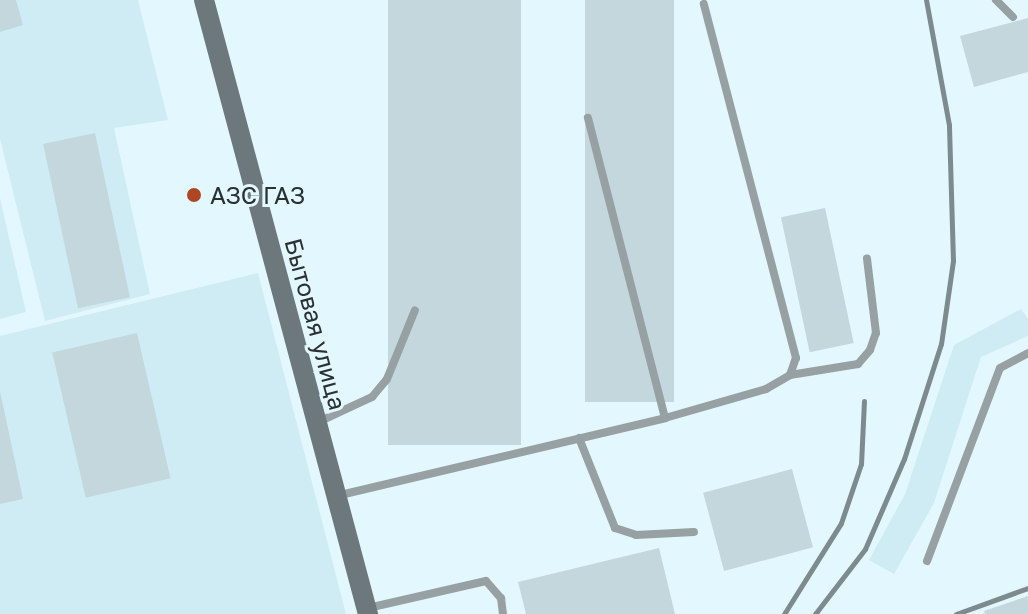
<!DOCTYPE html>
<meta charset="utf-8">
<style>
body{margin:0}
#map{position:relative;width:1028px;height:614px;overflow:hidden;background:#e3f7fe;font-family:"Golos Text",sans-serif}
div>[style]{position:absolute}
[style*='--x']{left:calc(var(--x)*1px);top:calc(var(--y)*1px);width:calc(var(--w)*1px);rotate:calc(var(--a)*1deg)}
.built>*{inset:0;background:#cfecf5}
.building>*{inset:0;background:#c3d7dd;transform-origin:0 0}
.service>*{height:8px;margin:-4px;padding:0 4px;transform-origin:4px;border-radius:4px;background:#97a0a2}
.secondary>*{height:20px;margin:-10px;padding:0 10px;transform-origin:10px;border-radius:10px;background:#6c787c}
.rail>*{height:5px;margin:-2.5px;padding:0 2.5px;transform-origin:2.5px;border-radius:2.5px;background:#7d8b8f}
.dots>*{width:22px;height:22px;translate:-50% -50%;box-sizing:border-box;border:4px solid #e3f7fe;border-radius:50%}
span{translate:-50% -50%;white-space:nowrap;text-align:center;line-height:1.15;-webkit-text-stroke:6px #e3f7fe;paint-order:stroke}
.poi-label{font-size:24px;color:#293133}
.left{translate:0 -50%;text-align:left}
.street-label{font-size:24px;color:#293133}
</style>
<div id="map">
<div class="built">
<div style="clip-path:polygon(0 0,138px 0,168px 120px,114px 128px,150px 294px,45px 321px,0 139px)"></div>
<div style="clip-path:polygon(0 198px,26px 312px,0 319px)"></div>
<div style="clip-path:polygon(258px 273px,346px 614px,0 614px,0 336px)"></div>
<div style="clip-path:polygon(1021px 309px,1028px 319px,1028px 336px,981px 357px,934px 503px,894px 574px,869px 560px,905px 494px,954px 345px)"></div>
</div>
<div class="building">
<div style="clip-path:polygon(0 0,16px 0,23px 25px,0 32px)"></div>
<div style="left:388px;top:0;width:133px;height:445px"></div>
<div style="left:585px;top:0;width:89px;height:402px"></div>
<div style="clip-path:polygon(1028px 18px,1028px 72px,974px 87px,960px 36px)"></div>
<div style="left:95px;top:133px;width:168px;height:53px;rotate:78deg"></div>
<div style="left:825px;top:208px;width:138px;height:45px;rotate:78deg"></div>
<div style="left:137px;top:333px;width:149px;height:87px;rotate:77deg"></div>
<div style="clip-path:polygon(0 391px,23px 499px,0 504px)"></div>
<div style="left:792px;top:469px;width:81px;height:92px;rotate:75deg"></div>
<div style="clip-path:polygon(659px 548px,675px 614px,526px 614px,518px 582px)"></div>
<div style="clip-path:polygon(1028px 596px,1028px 614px,985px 614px,984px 611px)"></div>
</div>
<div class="service">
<div style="--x:996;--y:0;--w:24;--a:45"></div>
<div style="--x:790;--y:375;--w:69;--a:-9.2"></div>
<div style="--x:858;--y:364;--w:18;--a:-49"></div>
<div style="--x:870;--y:350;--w:18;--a:-71"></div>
<div style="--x:876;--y:333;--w:75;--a:-96.9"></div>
<div style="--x:665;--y:418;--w:105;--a:-16"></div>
<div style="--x:766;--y:389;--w:28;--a:-30"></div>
<div style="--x:790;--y:375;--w:18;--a:-71"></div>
<div style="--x:796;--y:358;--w:366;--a:-104.6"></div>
<div style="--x:316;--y:423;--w:62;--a:-24.9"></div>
<div style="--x:372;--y:397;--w:23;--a:-50"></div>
<div style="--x:387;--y:379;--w:74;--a:-67.9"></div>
<div style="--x:579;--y:438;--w:97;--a:68.2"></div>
<div style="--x:615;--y:528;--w:22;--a:18"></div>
<div style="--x:636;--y:535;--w:58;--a:-3"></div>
<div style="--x:336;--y:496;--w:338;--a:-13.3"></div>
<div style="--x:665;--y:418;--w:310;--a:-104.4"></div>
<div style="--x:927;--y:561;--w:206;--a:-69.3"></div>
<div style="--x:1000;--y:368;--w:32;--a:-28"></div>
<div style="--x:368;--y:608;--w:121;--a:-12.9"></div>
<div style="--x:486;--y:581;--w:23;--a:49"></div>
<div style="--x:501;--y:598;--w:16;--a:83"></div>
</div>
<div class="secondary">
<div style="--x:204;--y:0;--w:636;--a:75.05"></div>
</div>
<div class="rail">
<div style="--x:784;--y:614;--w:107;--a:-57.9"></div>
<div style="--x:841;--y:523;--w:62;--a:-71.3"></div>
<div style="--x:861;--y:464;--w:63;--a:-87.3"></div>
<div style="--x:815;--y:614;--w:82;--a:-52.4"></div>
<div style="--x:865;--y:549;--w:98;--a:-66.6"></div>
<div style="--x:904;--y:459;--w:121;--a:-72.2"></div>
<div style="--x:941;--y:344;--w:84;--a:-81.8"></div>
<div style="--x:953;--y:261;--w:136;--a:-91.7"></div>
<div style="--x:949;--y:125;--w:127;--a:-100.4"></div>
<div style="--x:956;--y:614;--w:77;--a:-19.9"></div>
</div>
<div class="dots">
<div style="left:194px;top:195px;background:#ae4624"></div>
</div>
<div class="poi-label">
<span class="left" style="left:210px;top:195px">АЗС ГАЗ</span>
</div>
<div class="street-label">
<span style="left:316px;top:324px;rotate:75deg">Бытовая улица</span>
</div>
</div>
